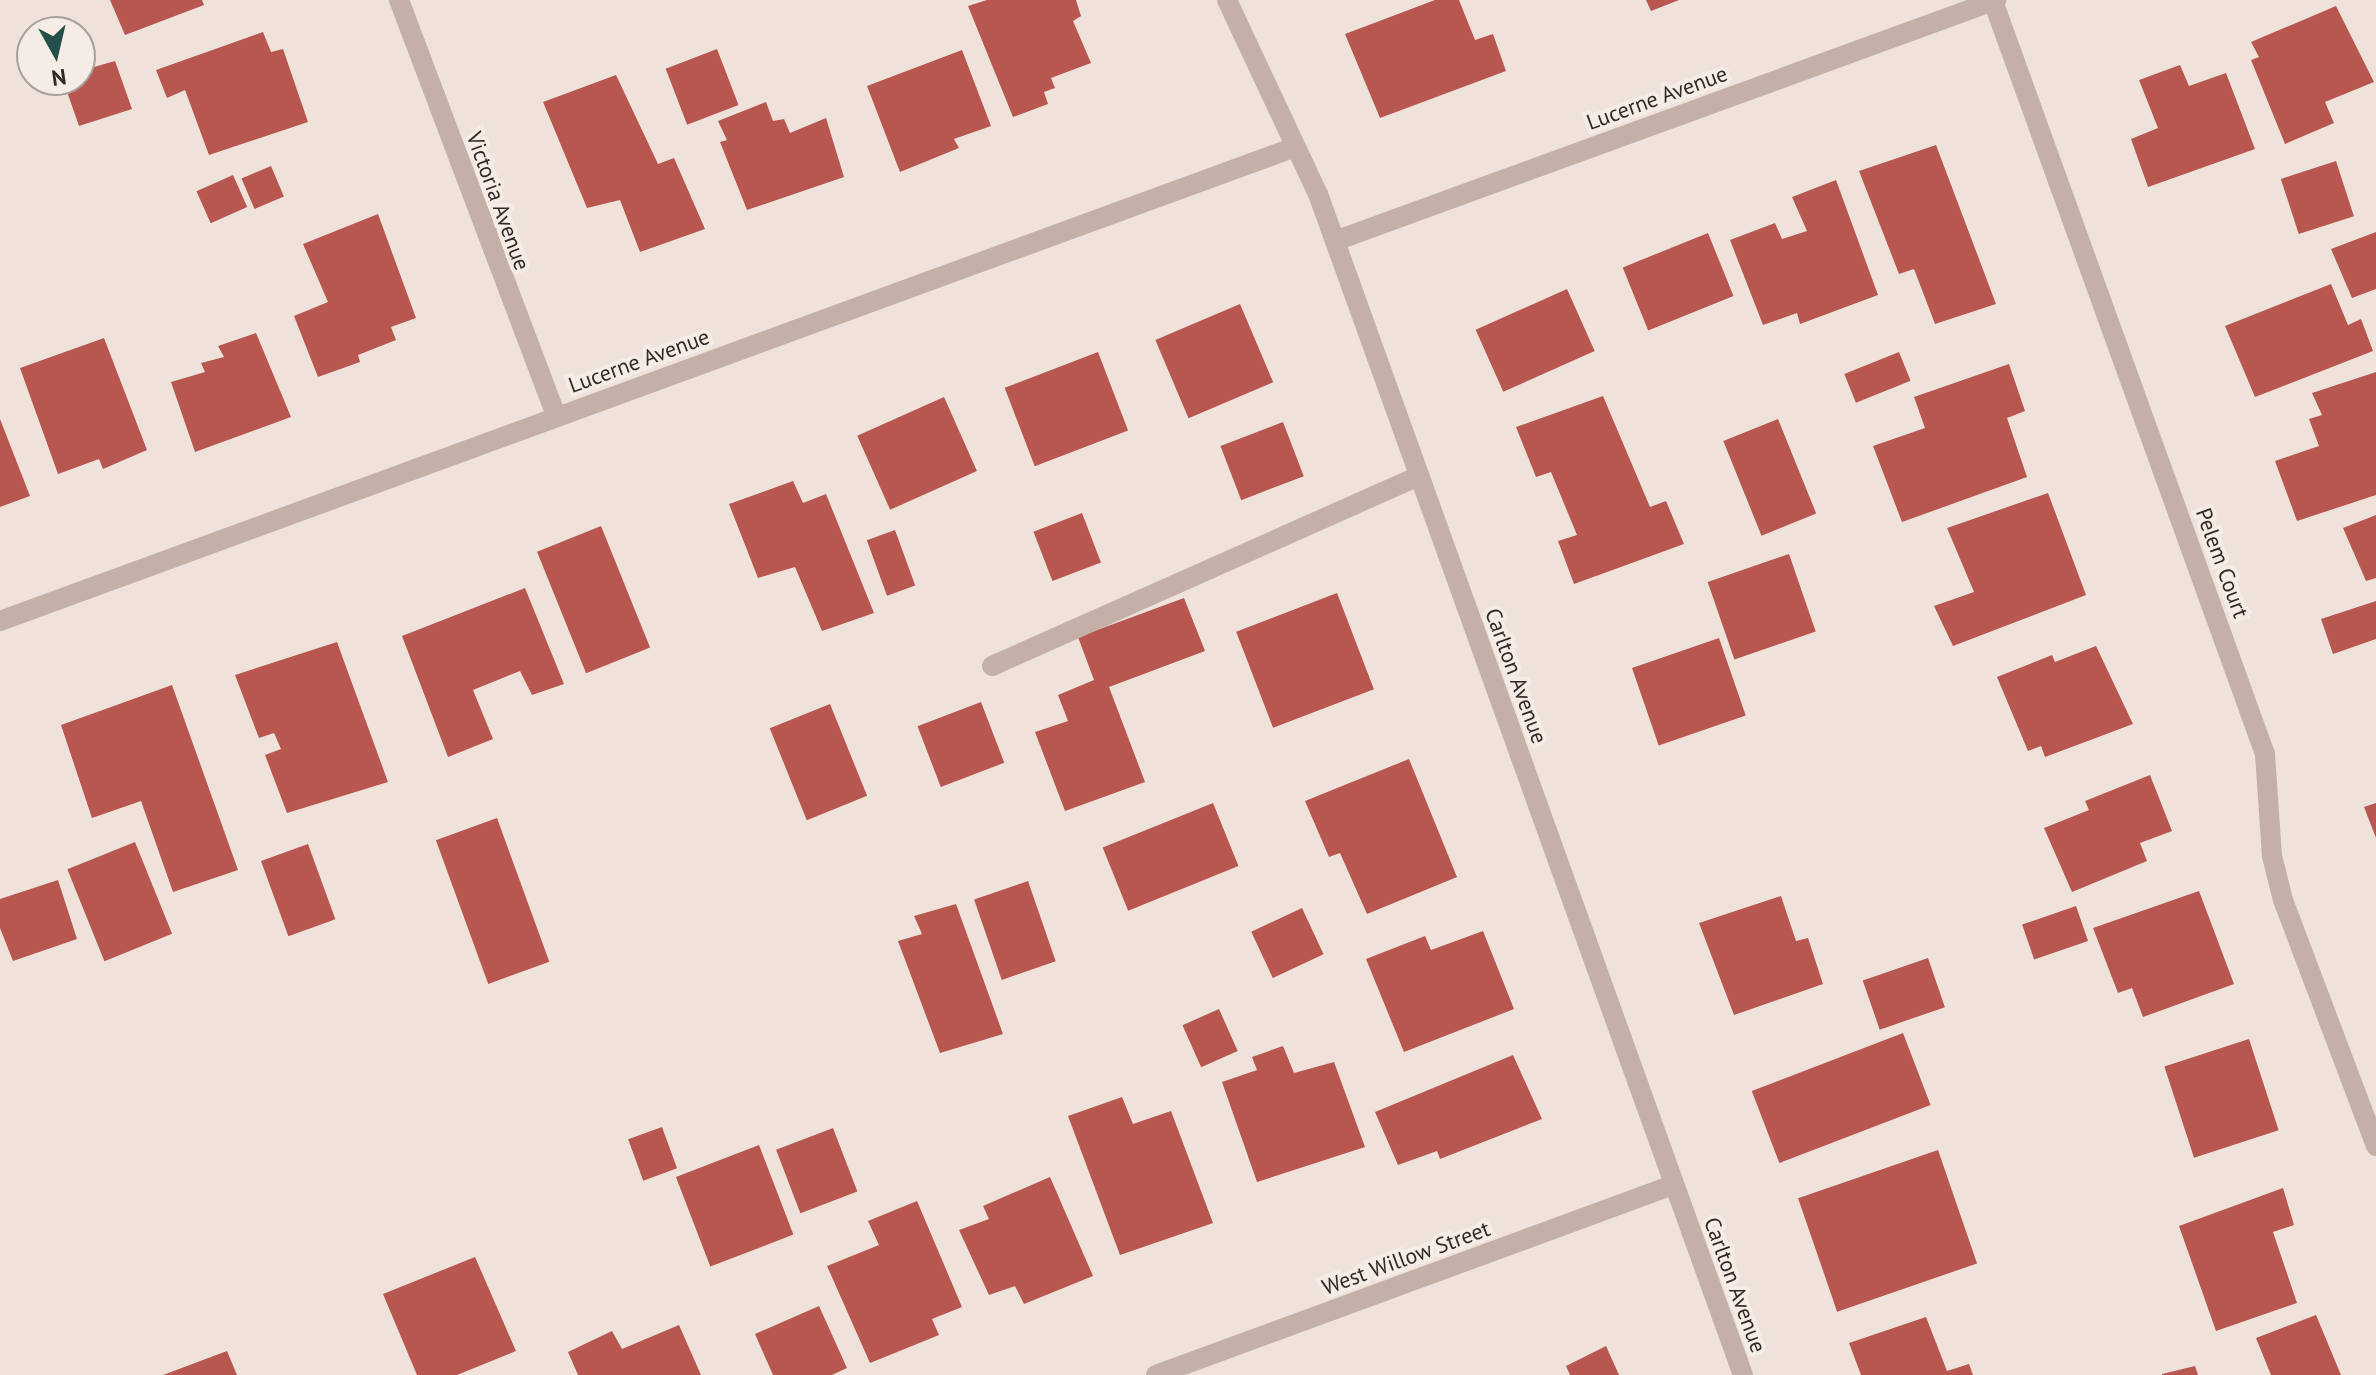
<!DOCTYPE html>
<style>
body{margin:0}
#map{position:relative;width:2376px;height:1375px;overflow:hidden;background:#eee2db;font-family:"PT Sans",sans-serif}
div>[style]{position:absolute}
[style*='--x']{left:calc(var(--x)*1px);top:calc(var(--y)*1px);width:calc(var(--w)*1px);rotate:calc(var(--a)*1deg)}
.building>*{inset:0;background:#b75750;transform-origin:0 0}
.minor>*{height:20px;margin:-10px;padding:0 10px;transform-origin:10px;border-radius:10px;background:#c5b0a8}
span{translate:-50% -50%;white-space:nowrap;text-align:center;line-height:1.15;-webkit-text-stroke:8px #f6ece6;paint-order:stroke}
.street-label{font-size:22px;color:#322927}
.north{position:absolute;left:16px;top:16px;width:80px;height:80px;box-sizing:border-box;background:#f6ece6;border:2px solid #a89e9a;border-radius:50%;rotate:172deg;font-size:22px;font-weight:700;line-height:32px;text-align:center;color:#322927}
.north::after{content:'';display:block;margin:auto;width:28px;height:36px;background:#224f4a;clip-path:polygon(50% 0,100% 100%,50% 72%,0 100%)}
</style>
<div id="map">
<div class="building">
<div style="clip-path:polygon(110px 0,202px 0,204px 5px,125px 35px)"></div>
<div style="clip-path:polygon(987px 0,1076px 0,1081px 16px,1073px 21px,1091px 63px,1051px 78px,1055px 88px,1044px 92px,1048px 104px,1013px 117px,968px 6px)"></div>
<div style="clip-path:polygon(1435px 0,1459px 0,1475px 40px,1493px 34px,1506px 71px,1380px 118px,1345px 34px)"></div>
<div style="clip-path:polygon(1646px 0,1679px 0,1651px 11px)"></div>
<div style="clip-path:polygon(2336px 6px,2374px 82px,2325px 102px,2334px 123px,2285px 144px,2251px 60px,2259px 57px,2251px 42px)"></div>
<div style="clip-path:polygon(263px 32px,271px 52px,283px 49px,308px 122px,209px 155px,185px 90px,167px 98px,156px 70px)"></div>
<div style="left:717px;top:49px;width:60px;height:55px;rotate:69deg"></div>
<div style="clip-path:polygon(962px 50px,991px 126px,954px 139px,959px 148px,900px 172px,867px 86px)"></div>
<div style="clip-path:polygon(115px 61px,132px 109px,79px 126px,63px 80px,80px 80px,80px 71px)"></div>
<div style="clip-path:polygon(2180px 65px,2189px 86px,2226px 73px,2255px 149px,2148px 187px,2131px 139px,2158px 128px,2139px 80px)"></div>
<div style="clip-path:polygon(616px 75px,658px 164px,674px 158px,705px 229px,640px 252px,620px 200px,587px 208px,543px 102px)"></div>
<div style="clip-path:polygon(766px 102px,773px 121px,784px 119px,790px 133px,826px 118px,844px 177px,747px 210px,720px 142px,727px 140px,718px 121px)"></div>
<div style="clip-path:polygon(1936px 145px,1996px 304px,1935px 324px,1914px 269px,1899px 274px,1859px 171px)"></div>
<div style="left:2336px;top:161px;width:58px;height:58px;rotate:72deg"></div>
<div style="left:271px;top:166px;width:33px;height:32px;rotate:67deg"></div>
<div style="left:233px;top:175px;width:35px;height:40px;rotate:66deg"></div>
<div style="clip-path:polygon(1836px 180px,1878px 295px,1800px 324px,1797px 313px,1763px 325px,1730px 240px,1775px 223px,1782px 239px,1807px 231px,1792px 197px)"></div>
<div style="clip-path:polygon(378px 214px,416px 318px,391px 327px,396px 340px,358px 355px,360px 362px,318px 377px,294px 316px,328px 302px,303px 244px)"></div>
<div style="clip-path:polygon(2376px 232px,2376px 289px,2352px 298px,2331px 249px)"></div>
<div style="left:1708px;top:233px;width:68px;height:92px;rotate:68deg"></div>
<div style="clip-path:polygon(2331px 284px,2348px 325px,2361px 319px,2373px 351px,2255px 397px,2225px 326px)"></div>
<div style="left:1567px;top:289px;width:68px;height:100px;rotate:66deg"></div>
<div style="left:1240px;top:304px;width:85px;height:92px;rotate:67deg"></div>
<div style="clip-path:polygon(256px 333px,291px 417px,195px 452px,171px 382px,205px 372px,201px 363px,224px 357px,218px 346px)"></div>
<div style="clip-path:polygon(104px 338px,147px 450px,103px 469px,99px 459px,58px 474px,20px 368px)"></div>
<div style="left:1098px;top:352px;width:84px;height:100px;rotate:69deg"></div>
<div style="left:1899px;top:352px;width:31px;height:59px;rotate:68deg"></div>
<div style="clip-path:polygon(2009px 364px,2025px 411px,2007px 418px,2027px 477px,1902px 522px,1873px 446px,1925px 428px,1914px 397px)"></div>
<div style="clip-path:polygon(2376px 372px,2376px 495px,2297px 521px,2275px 461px,2319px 446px,2309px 419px,2322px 415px,2312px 393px)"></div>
<div style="clip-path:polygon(1603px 396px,1650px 507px,1666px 501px,1684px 544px,1574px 584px,1558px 541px,1577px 535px,1551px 472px,1536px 477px,1516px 427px)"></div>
<div style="left:944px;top:397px;width:81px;height:95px;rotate:66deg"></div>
<div style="clip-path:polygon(0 419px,30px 496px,0 507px)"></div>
<div style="left:1778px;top:419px;width:102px;height:59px;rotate:68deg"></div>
<div style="left:1283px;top:422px;width:58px;height:67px;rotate:69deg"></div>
<div style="clip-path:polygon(793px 481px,803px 503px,826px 494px,874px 613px,822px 631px,795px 567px,758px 578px,729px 504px)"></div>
<div style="clip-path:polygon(2048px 493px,2086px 595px,1953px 646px,1934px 606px,1974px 592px,1947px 528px)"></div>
<div style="left:1082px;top:513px;width:53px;height:52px;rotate:69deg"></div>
<div style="clip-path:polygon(2376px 515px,2376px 578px,2366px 581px,2343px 528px)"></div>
<div style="left:601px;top:526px;width:131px;height:69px;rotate:68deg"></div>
<div style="left:895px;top:530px;width:59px;height:30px;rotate:70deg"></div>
<div style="left:1789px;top:554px;width:82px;height:86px;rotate:71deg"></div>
<div style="clip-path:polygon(525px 588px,564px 684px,532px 695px,520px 671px,473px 690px,493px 739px,448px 757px,402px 636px)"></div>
<div style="left:1337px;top:593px;width:103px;height:108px;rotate:69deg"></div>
<div style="clip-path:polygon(1184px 598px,1205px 651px,1109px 687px,1145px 782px,1065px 811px,1035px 732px,1068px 721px,1058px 695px,1094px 680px,1078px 637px)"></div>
<div style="clip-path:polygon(2376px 601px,2376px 639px,2333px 654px,2321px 619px)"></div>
<div style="left:1719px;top:638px;width:82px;height:92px;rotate:71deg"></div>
<div style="clip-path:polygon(337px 642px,388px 782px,287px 813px,265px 755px,281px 749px,274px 733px,259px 738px,235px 675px)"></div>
<div style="clip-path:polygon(2096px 646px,2133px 724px,2045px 757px,2041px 746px,2028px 751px,1997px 677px,2052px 655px,2055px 662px)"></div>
<div style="clip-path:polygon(172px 685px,238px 870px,173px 892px,141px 801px,92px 818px,61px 725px)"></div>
<div style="left:981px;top:702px;width:65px;height:68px;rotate:69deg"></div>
<div style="left:830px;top:704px;width:99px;height:65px;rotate:68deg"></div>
<div style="clip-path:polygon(1409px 759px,1457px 877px,1367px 914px,1340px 853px,1329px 857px,1305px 801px)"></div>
<div style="clip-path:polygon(2150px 775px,2172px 831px,2140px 843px,2147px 861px,2072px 892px,2044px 828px,2089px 810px,2085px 801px)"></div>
<div style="left:1213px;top:803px;width:68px;height:119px;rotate:68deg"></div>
<div style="clip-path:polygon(2376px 803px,2376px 838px,2364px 807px)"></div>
<div style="left:497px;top:818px;width:153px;height:65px;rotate:70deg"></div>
<div style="left:135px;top:842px;width:99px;height:73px;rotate:68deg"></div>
<div style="left:308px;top:844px;width:80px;height:50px;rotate:70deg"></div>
<div style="clip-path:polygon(58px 880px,77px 939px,13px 961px,0 928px,0 899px)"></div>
<div style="left:1028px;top:881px;width:85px;height:57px;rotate:71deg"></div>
<div style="clip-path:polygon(2199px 891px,2234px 984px,2143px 1017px,2132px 988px,2118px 993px,2093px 928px)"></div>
<div style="clip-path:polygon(1781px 896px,1796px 941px,1808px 938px,1823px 984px,1734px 1015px,1699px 923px)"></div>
<div style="clip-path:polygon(956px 904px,1003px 1034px,940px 1053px,898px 941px,922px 934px,914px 916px)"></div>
<div style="left:2076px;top:906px;width:37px;height:57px;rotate:71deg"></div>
<div style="left:1302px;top:908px;width:51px;height:56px;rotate:65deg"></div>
<div style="clip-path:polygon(1483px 931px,1514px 1009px,1404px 1052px,1366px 959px,1425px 936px,1431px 950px)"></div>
<div style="left:1928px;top:958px;width:52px;height:69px;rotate:71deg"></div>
<div style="left:1219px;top:1009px;width:46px;height:40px;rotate:66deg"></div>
<div style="left:1903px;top:1033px;width:77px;height:162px;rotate:69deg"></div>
<div style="left:2249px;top:1039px;width:96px;height:89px;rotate:72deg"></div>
<div style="clip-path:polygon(1283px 1046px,1294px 1073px,1334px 1062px,1365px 1147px,1257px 1182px,1222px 1082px,1257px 1070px,1252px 1057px)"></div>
<div style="clip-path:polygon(1513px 1055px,1542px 1119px,1440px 1159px,1437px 1151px,1398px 1165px,1375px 1112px)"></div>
<div style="clip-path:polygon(1122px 1097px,1133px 1124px,1171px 1111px,1213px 1223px,1120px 1255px,1068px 1116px)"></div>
<div style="left:662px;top:1127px;width:44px;height:36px;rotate:70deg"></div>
<div style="left:833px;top:1128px;width:68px;height:61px;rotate:69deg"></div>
<div style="left:759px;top:1145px;width:96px;height:89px;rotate:69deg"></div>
<div style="left:1938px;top:1150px;width:120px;height:148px;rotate:71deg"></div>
<div style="clip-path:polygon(1050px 1177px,1093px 1276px,1024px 1304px,1015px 1286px,989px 1295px,959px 1230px,989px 1219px,983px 1206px)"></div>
<div style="clip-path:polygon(2283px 1188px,2294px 1225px,2273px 1232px,2297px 1303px,2216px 1331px,2179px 1226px)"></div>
<div style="clip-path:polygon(917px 1201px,962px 1307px,932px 1319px,939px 1335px,870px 1363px,827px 1266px,879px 1245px,868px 1221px)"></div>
<div style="clip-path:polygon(475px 1257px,516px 1351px,457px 1375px,417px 1375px,383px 1294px)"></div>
<div style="clip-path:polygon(819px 1306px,847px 1368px,832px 1375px,773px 1375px,755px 1334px)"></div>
<div style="clip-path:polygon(2316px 1315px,2341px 1375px,2271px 1375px,2256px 1338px)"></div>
<div style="clip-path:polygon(1926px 1317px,1947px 1371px,1969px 1364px,1973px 1375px,1861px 1375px,1849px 1343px)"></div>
<div style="clip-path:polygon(679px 1325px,701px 1375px,578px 1375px,568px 1352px,612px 1331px,622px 1349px)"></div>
<div style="clip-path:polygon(1606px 1346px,1619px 1375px,1570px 1375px,1566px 1366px)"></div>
<div style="clip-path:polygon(227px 1351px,237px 1375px,163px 1375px)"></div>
<div style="clip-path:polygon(2195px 1366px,2198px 1375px,2162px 1375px,2162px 1374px)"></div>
</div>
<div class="minor">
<div style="--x:399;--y:0;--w:445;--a:69.3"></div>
<div style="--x:1227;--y:0;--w:214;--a:64.9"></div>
<div style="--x:1318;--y:194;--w:1255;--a:70.21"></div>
<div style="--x:1993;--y:1;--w:801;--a:70.14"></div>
<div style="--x:2265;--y:754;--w:102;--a:86.1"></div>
<div style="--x:2272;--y:856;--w:45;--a:76"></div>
<div style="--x:2283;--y:900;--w:263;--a:69.3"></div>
<div style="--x:1335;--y:241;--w:704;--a:-20.03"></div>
<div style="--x:0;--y:621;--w:1379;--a:-20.1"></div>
<div style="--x:992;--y:666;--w:467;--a:-24"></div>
<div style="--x:1156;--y:1375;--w:551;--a:-20.18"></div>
</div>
<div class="street-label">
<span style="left:1657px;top:98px;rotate:-20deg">Lucerne Avenue</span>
<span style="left:498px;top:201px;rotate:70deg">Victoria Avenue</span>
<span style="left:639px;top:361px;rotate:-20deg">Lucerne Avenue</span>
<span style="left:2222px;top:563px;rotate:70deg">Pelem Court</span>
<span style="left:1516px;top:676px;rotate:70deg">Carlton Avenue</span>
<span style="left:1406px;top:1258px;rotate:-20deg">West Willow Street</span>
<span style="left:1735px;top:1285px;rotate:70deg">Carlton Avenue</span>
</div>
<div class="north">N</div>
</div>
